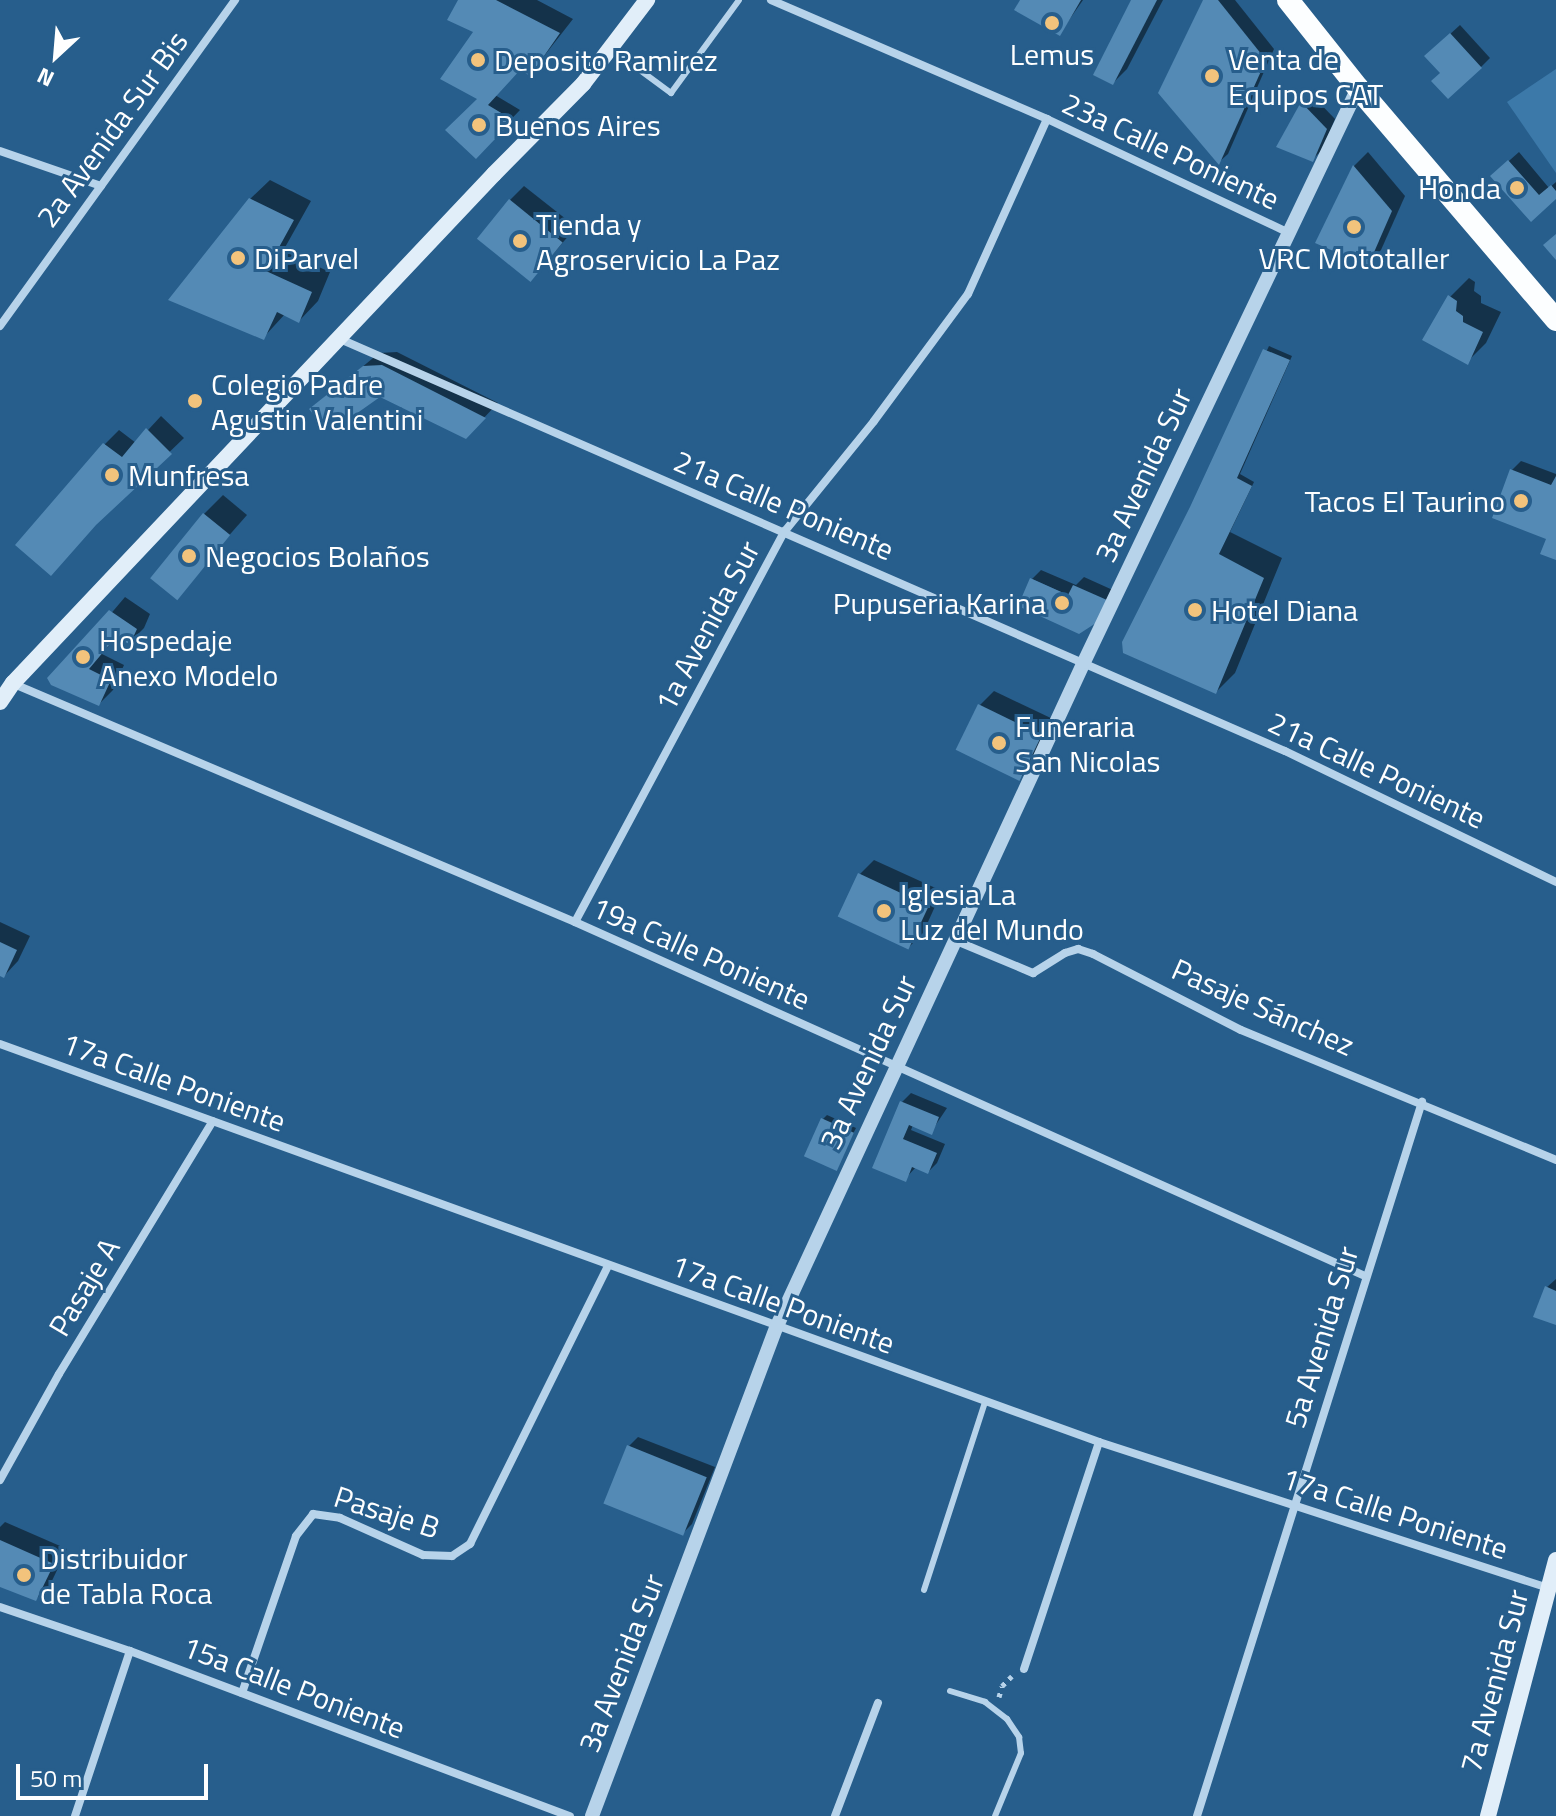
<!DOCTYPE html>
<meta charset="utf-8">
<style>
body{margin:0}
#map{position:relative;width:1556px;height:1816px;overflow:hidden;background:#275e8c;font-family:"Titillium Web",sans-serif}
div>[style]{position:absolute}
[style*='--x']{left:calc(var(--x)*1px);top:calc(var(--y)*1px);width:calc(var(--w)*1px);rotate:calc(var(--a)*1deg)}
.green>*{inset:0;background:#3c79a9}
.shadow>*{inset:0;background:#0007}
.building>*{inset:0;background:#548ab5;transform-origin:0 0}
.path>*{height:5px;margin-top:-2.5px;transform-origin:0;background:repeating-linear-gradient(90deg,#b7d3ea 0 4px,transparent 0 10px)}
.service>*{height:6px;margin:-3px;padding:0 3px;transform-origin:3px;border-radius:3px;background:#b7d3ea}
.minor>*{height:8px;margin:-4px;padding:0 4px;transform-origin:4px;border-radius:4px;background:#b7d3ea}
.tertiary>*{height:14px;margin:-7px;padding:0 7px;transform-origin:7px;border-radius:7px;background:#b7d3ea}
.secondary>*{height:16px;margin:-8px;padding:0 8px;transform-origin:8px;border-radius:8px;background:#e1eef9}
.trunk>*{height:22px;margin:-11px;padding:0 11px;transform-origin:11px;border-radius:11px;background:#fcfeff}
.dots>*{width:22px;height:22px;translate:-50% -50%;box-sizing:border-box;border:4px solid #275e8c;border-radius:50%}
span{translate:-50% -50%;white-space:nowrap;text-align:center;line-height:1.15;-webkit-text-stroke:6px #275e8c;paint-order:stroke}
.poi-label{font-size:30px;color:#fff}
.left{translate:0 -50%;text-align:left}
.right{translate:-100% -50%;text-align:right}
.street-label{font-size:30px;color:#fff}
.north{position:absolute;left:16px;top:16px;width:80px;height:80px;-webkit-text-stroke:6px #275e8c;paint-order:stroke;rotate:206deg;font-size:22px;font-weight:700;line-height:32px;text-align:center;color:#fff}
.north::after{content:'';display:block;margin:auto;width:28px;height:36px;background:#fff;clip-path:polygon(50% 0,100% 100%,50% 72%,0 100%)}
.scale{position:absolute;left:16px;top:1764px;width:192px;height:36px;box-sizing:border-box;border:4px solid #fff;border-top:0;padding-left:10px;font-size:24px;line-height:28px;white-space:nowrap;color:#fff;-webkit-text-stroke:6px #275e8c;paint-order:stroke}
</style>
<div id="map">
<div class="green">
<div style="clip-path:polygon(1556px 69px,1556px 173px,1507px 102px)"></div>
</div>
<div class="shadow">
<div style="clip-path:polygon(461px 0,537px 0,573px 19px,530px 74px,520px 68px,495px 95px,520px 110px,476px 156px,480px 99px,475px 31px)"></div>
<div style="clip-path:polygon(1022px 0,1083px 0,1060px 33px)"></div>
<div style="clip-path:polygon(1133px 0,1163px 0,1127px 69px,1113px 83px)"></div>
<div style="clip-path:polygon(1205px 0,1235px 0,1274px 49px,1228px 154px,1219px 162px)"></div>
<div style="clip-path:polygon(1460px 25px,1490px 58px,1481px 67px,1442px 73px,1436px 47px)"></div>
<div style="clip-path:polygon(1311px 94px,1335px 119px,1322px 150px,1312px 160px,1279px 146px)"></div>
<div style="clip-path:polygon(1368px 152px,1405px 196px,1381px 250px,1367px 264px,1318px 242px,1354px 166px)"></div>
<div style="clip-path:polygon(1519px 152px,1549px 188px,1556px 182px,1556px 197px,1531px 219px,1502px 167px)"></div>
<div style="clip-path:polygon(270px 180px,311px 201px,283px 251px,330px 272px,318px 301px,299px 321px,285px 314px,263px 338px,250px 199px)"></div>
<div style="clip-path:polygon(524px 186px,576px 227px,531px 280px,510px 200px)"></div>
<div style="clip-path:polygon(1469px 278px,1475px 282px,1474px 291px,1481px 296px,1481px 303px,1501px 312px,1486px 343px,1467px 362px,1450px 297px)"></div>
<div style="clip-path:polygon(1269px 346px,1292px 356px,1240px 474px,1254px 482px,1230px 532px,1282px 558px,1235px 673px,1216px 692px,1179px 534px)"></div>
<div style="clip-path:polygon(397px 352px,498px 403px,480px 422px,379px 394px,333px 413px,312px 409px,379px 353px)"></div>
<div style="clip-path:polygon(161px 416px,184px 438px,105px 514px,105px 444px,119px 430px,136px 443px)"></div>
<div style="clip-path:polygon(1521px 461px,1556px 474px,1556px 558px,1512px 470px)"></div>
<div style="clip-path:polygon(223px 495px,247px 515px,175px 597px,204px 514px)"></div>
<div style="clip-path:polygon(1041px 570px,1076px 585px,1084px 577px,1115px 591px,1105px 612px,1032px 579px)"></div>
<div style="clip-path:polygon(125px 597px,150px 614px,144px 628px,130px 642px,116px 637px,102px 654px,124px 665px,113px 690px,99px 704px,52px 683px)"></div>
<div style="clip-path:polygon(994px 691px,1055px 720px,1033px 765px,1019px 779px,980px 705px)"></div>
<div style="clip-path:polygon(874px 860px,942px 891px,923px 933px,909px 947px,860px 874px)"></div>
<div style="clip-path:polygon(0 922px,30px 936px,18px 961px,4px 976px,0 974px)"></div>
<div style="clip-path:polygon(911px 1093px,947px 1108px,931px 1132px,913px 1125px,911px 1130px,945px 1144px,937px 1163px,928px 1172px,916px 1167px,905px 1179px,874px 1166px,902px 1102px)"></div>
<div style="clip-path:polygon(827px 1115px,856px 1128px,835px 1169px,823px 1119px)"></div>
<div style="clip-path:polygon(1556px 1279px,1556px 1323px,1546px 1288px)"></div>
<div style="clip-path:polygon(638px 1437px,715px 1467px,692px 1524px,683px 1533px,629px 1446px)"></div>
<div style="clip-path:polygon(5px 1522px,67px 1549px,50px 1585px,36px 1599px,0 1584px,0 1527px)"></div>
</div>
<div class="building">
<div style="clip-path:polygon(458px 0,496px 0,560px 33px,530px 76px,520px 70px,488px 105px,513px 120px,476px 159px,445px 130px,477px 99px,440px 79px,473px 32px,447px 20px)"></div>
<div style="clip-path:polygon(1020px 0,1081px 0,1060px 36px,1014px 10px)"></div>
<div style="clip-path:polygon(1131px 0,1157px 0,1113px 85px,1093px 75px)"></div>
<div style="clip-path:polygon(1203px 0,1218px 0,1266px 60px,1219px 165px,1158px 93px)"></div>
<div style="clip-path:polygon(1450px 33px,1482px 68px,1448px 99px,1431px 81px,1440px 73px,1424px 56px)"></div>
<div style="clip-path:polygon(1301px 102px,1327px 129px,1313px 162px,1276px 147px)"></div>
<div style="clip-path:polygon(1508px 160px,1539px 195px,1551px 185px,1556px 191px,1556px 199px,1531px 222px,1490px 176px)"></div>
<div style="clip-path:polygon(1353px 165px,1392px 211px,1368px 266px,1315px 243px)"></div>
<div style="clip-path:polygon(249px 198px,294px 220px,266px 271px,312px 292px,299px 323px,277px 312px,264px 340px,168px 300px)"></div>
<div style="left:509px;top:199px;width:69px;height:51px;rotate:39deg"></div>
<div style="clip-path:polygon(1556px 234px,1556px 260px,1543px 245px)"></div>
<div style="clip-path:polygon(1448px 295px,1457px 301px,1456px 311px,1463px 316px,1463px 322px,1483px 332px,1468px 365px,1422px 340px)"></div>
<div style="clip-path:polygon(1263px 349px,1290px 360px,1237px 478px,1252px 486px,1219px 554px,1264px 578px,1216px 694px,1123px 653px,1122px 642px,1190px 507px)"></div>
<div style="clip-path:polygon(382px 365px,486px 418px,466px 439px,380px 397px,346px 421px,333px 415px,322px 425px,309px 409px,363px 366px)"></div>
<div style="clip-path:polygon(146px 428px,172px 454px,96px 525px,51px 576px,15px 545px,103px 443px,122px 457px)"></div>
<div style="clip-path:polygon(1510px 469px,1551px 485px,1556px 476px,1556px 560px,1540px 554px,1546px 539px,1492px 518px)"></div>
<div style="left:203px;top:513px;width:35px;height:84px;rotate:39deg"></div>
<div style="clip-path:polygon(1030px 578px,1068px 595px,1073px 585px,1107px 600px,1096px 623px,1079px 634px,1018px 606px)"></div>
<div style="clip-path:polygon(109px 610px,137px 629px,130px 644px,115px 638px,89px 669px,111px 680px,99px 706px,51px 685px,47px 678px)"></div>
<div style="left:978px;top:704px;width:71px;height:51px;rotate:26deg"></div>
<div style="left:858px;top:873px;width:78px;height:48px;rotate:25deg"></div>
<div style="clip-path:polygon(0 942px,17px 950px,4px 978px,0 976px)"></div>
<div style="clip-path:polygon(900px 1101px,939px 1117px,932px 1135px,909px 1125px,903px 1139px,937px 1153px,928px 1174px,912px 1167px,906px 1182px,872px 1168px)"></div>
<div style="left:821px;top:1118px;width:36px;height:42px;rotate:24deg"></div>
<div style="clip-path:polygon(1545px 1286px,1556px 1291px,1556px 1325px,1533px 1317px)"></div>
<div style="left:627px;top:1445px;width:86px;height:63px;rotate:22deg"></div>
<div style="clip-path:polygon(0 1540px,54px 1564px,36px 1601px,0 1587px)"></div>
</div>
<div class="path">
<div style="--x:999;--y:1697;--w:11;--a:-75"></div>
<div style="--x:1002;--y:1686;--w:14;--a:-45"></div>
</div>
<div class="service">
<div style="--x:610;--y:48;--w:76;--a:36.4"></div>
<div style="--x:671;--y:93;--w:115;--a:-53.8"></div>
<div style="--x:924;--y:1590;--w:198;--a:-72"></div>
<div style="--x:950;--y:1691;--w:37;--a:17"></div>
<div style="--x:985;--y:1702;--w:28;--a:38"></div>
<div style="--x:1007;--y:1719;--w:22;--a:56"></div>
<div style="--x:1019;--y:1737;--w:16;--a:83"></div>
<div style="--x:1021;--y:1753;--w:68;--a:112.4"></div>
</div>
<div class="minor">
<div style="--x:771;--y:0;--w:301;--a:23.3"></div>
<div style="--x:1047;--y:119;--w:265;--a:25.2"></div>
<div style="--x:0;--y:151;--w:107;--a:19.1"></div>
<div style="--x:0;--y:326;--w:402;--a:-54.2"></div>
<div style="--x:340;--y:339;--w:1031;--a:23.56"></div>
<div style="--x:1285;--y:751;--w:301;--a:25.8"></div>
<div style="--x:14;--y:684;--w:609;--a:22.99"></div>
<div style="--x:575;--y:922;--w:866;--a:24.14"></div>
<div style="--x:575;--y:922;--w:444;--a:-61.8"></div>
<div style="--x:785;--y:531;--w:141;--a:-51"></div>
<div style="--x:874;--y:421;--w:158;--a:-53.5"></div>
<div style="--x:968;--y:294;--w:192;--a:-65.7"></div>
<div style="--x:954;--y:940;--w:86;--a:22.7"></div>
<div style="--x:1033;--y:973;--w:38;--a:-32"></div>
<div style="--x:1065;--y:953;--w:14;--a:-17"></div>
<div style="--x:1078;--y:949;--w:16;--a:18"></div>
<div style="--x:1093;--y:954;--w:166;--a:27.2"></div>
<div style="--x:1241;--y:1030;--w:341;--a:22.4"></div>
<div style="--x:0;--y:1044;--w:1169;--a:19.91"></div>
<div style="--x:1099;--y:1442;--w:475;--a:18"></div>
<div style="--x:0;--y:1480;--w:121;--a:-60.9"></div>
<div style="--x:59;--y:1374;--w:296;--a:-58.7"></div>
<div style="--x:0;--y:1607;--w:137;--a:18.7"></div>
<div style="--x:130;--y:1651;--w:470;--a:20.6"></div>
<div style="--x:1024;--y:1669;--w:239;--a:-71.7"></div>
<div style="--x:242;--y:1693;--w:166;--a:-71"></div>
<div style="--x:296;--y:1536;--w:28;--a:-52"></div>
<div style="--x:313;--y:1514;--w:27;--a:8"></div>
<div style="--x:340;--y:1518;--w:91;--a:24"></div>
<div style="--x:423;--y:1555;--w:29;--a:2"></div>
<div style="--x:452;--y:1556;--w:22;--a:-34"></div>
<div style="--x:470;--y:1544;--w:310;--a:-63.6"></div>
<div style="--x:75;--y:1816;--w:174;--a:-71.6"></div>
<div style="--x:835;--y:1816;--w:121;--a:-69.2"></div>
<div style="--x:1197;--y:1816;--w:749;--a:-72.51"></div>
</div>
<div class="tertiary">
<div style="--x:592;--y:1816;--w:522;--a:-69.34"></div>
<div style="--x:776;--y:1328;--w:734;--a:-65.18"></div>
<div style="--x:1084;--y:662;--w:636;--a:-64.48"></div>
</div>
<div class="secondary">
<div style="--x:0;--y:702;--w:23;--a:-56"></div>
<div style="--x:13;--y:683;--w:700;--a:-46.62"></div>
<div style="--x:494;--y:174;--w:127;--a:-45.3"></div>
<div style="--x:583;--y:84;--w:106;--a:-52.7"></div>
<div style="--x:1488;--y:1816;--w:265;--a:-75.1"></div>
</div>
<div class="trunk">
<div style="--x:1288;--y:0;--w:112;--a:51.5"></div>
<div style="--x:1358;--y:88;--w:305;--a:49.5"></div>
</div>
<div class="dots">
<div style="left:1052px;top:23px;background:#f2c37c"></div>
<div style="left:478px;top:60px;background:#f2c37c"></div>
<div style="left:1212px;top:76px;background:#f2c37c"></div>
<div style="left:479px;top:125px;background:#f2c37c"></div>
<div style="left:1517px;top:188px;background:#f2c37c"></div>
<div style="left:1354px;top:227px;background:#f2c37c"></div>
<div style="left:520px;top:241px;background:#f2c37c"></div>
<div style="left:238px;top:258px;background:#f2c37c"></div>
<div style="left:195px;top:401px;background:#f2c37c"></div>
<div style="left:112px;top:475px;background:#f2c37c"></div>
<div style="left:1521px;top:501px;background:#f2c37c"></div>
<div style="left:189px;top:556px;background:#f2c37c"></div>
<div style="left:1062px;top:603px;background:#f2c37c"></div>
<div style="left:1195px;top:610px;background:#f2c37c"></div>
<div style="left:83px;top:657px;background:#f2c37c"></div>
<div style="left:999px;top:743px;background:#f2c37c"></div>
<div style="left:884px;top:911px;background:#f2c37c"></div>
<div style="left:24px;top:1575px;background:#f2c37c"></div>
</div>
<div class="poi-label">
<span style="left:1052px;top:54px">Lemus</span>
<span class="left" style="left:1228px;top:76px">Venta de<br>Equipos CAT</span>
<span class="left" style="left:494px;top:60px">Deposito Ramirez</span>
<span class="left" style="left:495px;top:125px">Buenos Aires</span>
<span class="right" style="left:1501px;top:188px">Honda</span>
<span class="left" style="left:536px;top:241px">Tienda y<br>Agroservicio La Paz</span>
<span class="left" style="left:254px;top:258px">DiParvel</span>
<span style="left:1354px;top:258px">VRC Mototaller</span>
<span class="left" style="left:211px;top:401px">Colegio Padre<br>Agustin Valentini</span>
<span class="left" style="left:128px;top:475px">Munfresa</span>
<span class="right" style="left:1505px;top:501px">Tacos El Taurino</span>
<span class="left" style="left:205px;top:556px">Negocios Bolaños</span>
<span class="right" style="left:1046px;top:603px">Pupuseria Karina</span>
<span class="left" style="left:1211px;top:610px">Hotel Diana</span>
<span class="left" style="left:99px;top:657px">Hospedaje<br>Anexo Modelo</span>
<span class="left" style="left:1015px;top:743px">Funeraria<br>San Nicolas</span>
<span class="left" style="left:900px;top:911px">Iglesia La<br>Luz del Mundo</span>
<span class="left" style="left:40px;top:1575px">Distribuidor<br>de Tabla Roca</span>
</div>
<div class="street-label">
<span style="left:112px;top:129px;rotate:-54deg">2a Avenida Sur Bis</span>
<span style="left:1171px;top:151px;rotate:25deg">23a Calle Poniente</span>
<span style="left:1143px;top:475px;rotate:-65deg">3a Avenida Sur</span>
<span style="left:784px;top:505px;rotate:23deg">21a Calle Poniente</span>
<span style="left:707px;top:626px;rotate:-62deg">1a Avenida Sur</span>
<span style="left:1377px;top:770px;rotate:25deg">21a Calle Poniente</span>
<span style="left:701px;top:953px;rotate:24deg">19a Calle Poniente</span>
<span style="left:1263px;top:1007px;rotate:24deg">Pasaje Sánchez</span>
<span style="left:868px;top:1062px;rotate:-65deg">3a Avenida Sur</span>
<span style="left:174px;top:1082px;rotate:20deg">17a Calle Poniente</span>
<span style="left:84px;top:1287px;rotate:-59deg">Pasaje A</span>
<span style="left:783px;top:1304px;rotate:20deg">17a Calle Poniente</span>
<span style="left:1321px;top:1337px;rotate:-73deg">5a Avenida Sur</span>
<span style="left:387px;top:1512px;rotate:18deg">Pasaje B</span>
<span style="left:1395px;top:1513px;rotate:18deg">17a Calle Poniente</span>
<span style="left:621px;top:1663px;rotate:-69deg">3a Avenida Sur</span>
<span style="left:1494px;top:1681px;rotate:-75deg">7a Avenida Sur</span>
<span style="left:294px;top:1687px;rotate:21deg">15a Calle Poniente</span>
</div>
<div class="north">N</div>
<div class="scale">50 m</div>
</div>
